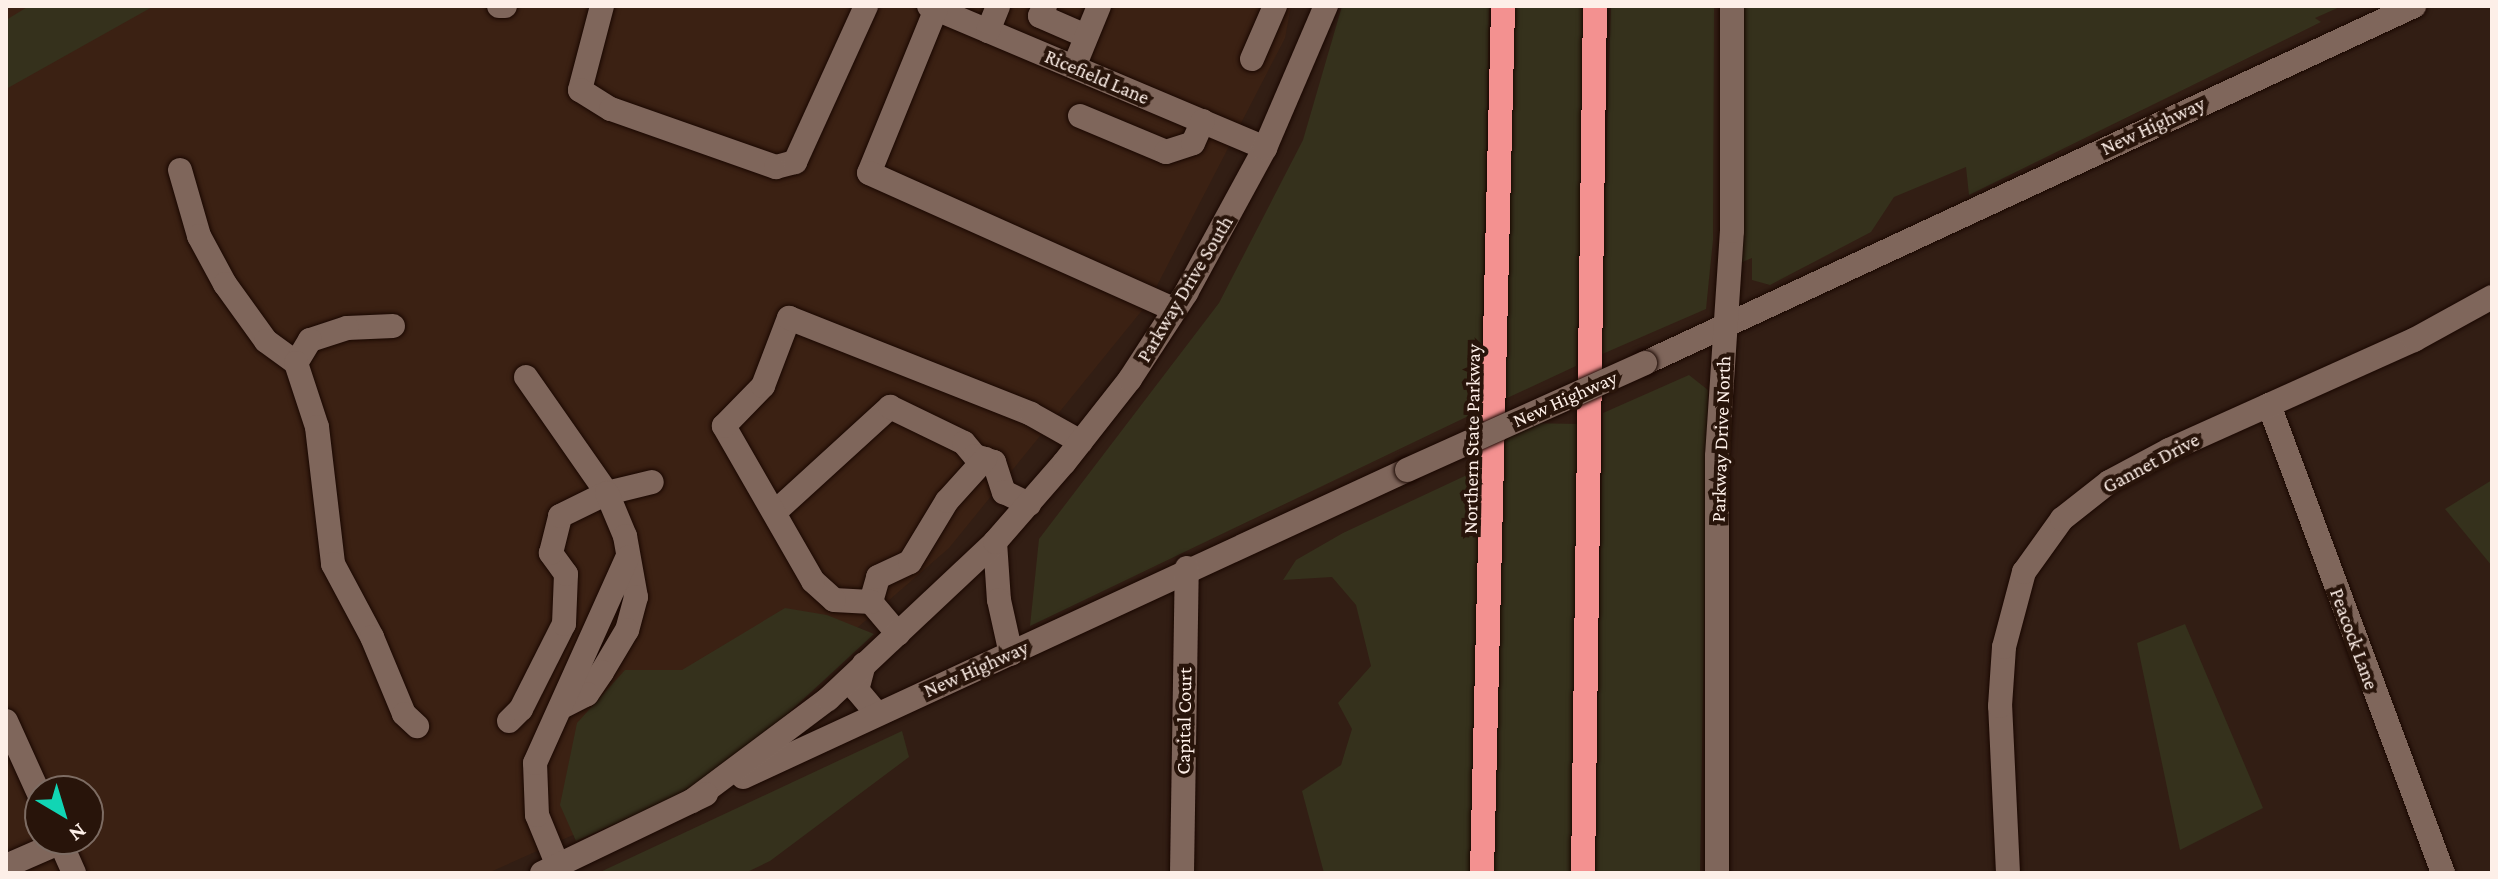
<!DOCTYPE html>
<style>
body{margin:0}
#map{position:relative;width:2498px;height:879px;overflow:hidden;background:#321e14;font-family:"Crimson Pro",serif}
div>[style]{position:absolute}
[style*='--x']{left:calc(var(--x)*1px);top:calc(var(--y)*1px);width:calc(var(--w)*1px);rotate:calc(var(--a)*1deg)}
.built>*{inset:0;background:#3b2113}
.green>*{inset:0;background:#35311c;transform-origin:0 0}
.roads{filter:drop-shadow(0 0 2px #190701) drop-shadow(0 0 2px #190701)}
.minor>*{height:24px;margin:-12px;padding:0 12px;transform-origin:12px;border-radius:12px;background:#7f665b}
.highway>*{height:24px;margin:-12px;padding:0 12px;transform-origin:12px;border-radius:12px;background:#f39190}
.bridges{filter:drop-shadow(0 0 2px #190701) drop-shadow(0 0 2px #190701)}
.minor-bridge>*{height:24px;margin:-12px;padding:0 12px;transform-origin:12px;border-radius:12px;background:#7f665b}
span{translate:-50% -50%;white-space:nowrap;text-align:center;line-height:1.15;-webkit-text-stroke:8px #28140a;paint-order:stroke}
.street-label{font-size:20px;color:#fdefe8}
.frame{position:absolute;inset:0;border:8px solid #fdefe8;pointer-events:none}
.north{position:absolute;left:24px;top:775px;width:80px;height:80px;box-sizing:border-box;background:#28140a;border:2px solid #7d6c63;border-radius:50%;rotate:142deg;font-size:22px;font-weight:700;line-height:32px;text-align:center;color:#fdefe8}
.north::after{content:'';display:block;margin:auto;width:28px;height:36px;background:#11d5b4;clip-path:polygon(50% 0,100% 100%,50% 72%,0 100%)}
</style>
<div id="map">
<div class="built">
<div style="clip-path:polygon(evenodd,6px 6px,1291px 6px,1285px 38px,1148px 303px,949px 548px,667px 793px,488px 873px,6px 873px,6px 6px,40px 791px,88px 791px,88px 839px,40px 839px,40px 791px)"></div>
</div>
<div class="green">
<div style="clip-path:polygon(29px 6px,154px 6px,6px 89px,6px 20px)"></div>
<div style="clip-path:polygon(1342px 6px,1489px 6px,1481px 410px,1030px 626px,1039px 539px,1219px 303px,1303px 140px)"></div>
<div style="clip-path:polygon(1513px 6px,1586px 6px,1586px 102px,1576px 366px,1505px 399px)"></div>
<div style="clip-path:polygon(1611px 6px,1714px 6px,1713px 240px,1706px 309px,1600px 355px)"></div>
<div style="clip-path:polygon(1743px 6px,2342px 6px,2315px 18px,2321px 22px,1969px 195px,1966px 167px,1894px 197px,1871px 232px,1770px 285px,1752px 280px,1752px 258px,1740px 263px)"></div>
<div style="clip-path:polygon(1689px 375px,1708px 390px,1700px 873px,1595px 873px,1603px 413px)"></div>
<div style="left:1580px;top:424px;width:449px;height:79px;rotate:91deg"></div>
<div style="clip-path:polygon(1484px 467px,1470px 873px,1324px 873px,1302px 791px,1341px 765px,1352px 729px,1338px 703px,1371px 666px,1356px 605px,1332px 577px,1283px 580px,1296px 560px,1343px 533px)"></div>
<div style="clip-path:polygon(2492px 480px,2492px 566px,2445px 509px)"></div>
<div style="clip-path:polygon(785px 608px,827px 615px,874px 634px,771px 729px,682px 794px,576px 841px,560px 805px,577px 723px,625px 670px,682px 670px)"></div>
<div style="clip-path:polygon(2185px 624px,2263px 808px,2180px 850px,2137px 643px)"></div>
<div style="clip-path:polygon(902px 731px,909px 757px,770px 861px,745px 873px,598px 873px)"></div>
</div>
<div class="roads">
<div class="minor">
<div style="--x:499;--y:6;--w:6;--a:0"></div>
<div style="--x:602;--y:6;--w:87;--a:104.7"></div>
<div style="--x:580;--y:90;--w:36;--a:32"></div>
<div style="--x:611;--y:109;--w:175;--a:19.4"></div>
<div style="--x:776;--y:167;--w:20;--a:-15"></div>
<div style="--x:795;--y:162;--w:171;--a:-65.5"></div>
<div style="--x:929;--y:6;--w:365;--a:22.9"></div>
<div style="--x:1045;--y:6;--w:11;--a:117"></div>
<div style="--x:1040;--y:16;--w:50;--a:23.5"></div>
<div style="--x:936;--y:9;--w:177;--a:112.2"></div>
<div style="--x:869;--y:173;--w:335;--a:24.1"></div>
<div style="--x:988;--y:31;--w:27;--a:-68"></div>
<div style="--x:1252;--y:59;--w:58;--a:-66.5"></div>
<div style="--x:1074;--y:67;--w:66;--a:-67.7"></div>
<div style="--x:1080;--y:116;--w:93;--a:22.7"></div>
<div style="--x:1166;--y:152;--w:28;--a:-18"></div>
<div style="--x:1193;--y:143;--w:24;--a:-66"></div>
<div style="--x:180;--y:170;--w:69;--a:73.9"></div>
<div style="--x:199;--y:236;--w:55;--a:61.6"></div>
<div style="--x:225;--y:284;--w:70;--a:54.3"></div>
<div style="--x:266;--y:341;--w:37;--a:36"></div>
<div style="--x:393;--y:326;--w:46;--a:177.5"></div>
<div style="--x:347;--y:328;--w:39;--a:162"></div>
<div style="--x:310;--y:340;--w:27;--a:121"></div>
<div style="--x:296;--y:363;--w:67;--a:71.8"></div>
<div style="--x:317;--y:427;--w:138;--a:83.3"></div>
<div style="--x:333;--y:564;--w:83;--a:61.9"></div>
<div style="--x:372;--y:637;--w:83;--a:67.4"></div>
<div style="--x:404;--y:714;--w:18;--a:43"></div>
<div style="--x:1645;--y:363;--w:848;--a:-24.9"></div>
<div style="--x:526;--y:377;--w:141;--a:55.1"></div>
<div style="--x:607;--y:493;--w:46;--a:-13.7"></div>
<div style="--x:2269;--y:405;--w:499;--a:69.6"></div>
<div style="--x:775;--y:512;--w:156;--a:-42.4"></div>
<div style="--x:890;--y:407;--w:82;--a:25.9"></div>
<div style="--x:964;--y:443;--w:17;--a:50"></div>
<div style="--x:975;--y:456;--w:20;--a:18"></div>
<div style="--x:994;--y:462;--w:32;--a:72"></div>
<div style="--x:1004;--y:492;--w:28;--a:26"></div>
<div style="--x:995;--y:542;--w:58;--a:86.1"></div>
<div style="--x:999;--y:600;--w:55;--a:77.5"></div>
<div style="--x:871;--y:602;--w:26;--a:-74"></div>
<div style="--x:878;--y:577;--w:35;--a:-25"></div>
<div style="--x:910;--y:562;--w:71;--a:-58.8"></div>
<div style="--x:947;--y:501;--w:57;--a:-47.9"></div>
<div style="--x:898;--y:634;--w:42;--a:-130.2"></div>
<div style="--x:871;--y:602;--w:37;--a:-177"></div>
<div style="--x:834;--y:600;--w:28;--a:-138"></div>
<div style="--x:813;--y:581;--w:179;--a:-119.9"></div>
<div style="--x:724;--y:426;--w:56;--a:-45.7"></div>
<div style="--x:763;--y:386;--w:73;--a:-69.1"></div>
<div style="--x:789;--y:318;--w:260;--a:21.6"></div>
<div style="--x:1031;--y:414;--w:57;--a:29.2"></div>
<div style="--x:864;--y:664;--w:27;--a:105"></div>
<div style="--x:857;--y:690;--w:31;--a:50"></div>
<div style="--x:6;--y:721;--w:82;--a:65.6"></div>
<div style="--x:509;--y:721;--w:17;--a:-45"></div>
<div style="--x:521;--y:709;--w:95;--a:-63.2"></div>
<div style="--x:564;--y:624;--w:50;--a:-87.7"></div>
<div style="--x:566;--y:574;--w:26;--a:-126"></div>
<div style="--x:551;--y:553;--w:38;--a:-76"></div>
<div style="--x:560;--y:516;--w:52;--a:-26.1"></div>
<div style="--x:607;--y:493;--w:47;--a:67.3"></div>
<div style="--x:625;--y:536;--w:62;--a:79.8"></div>
<div style="--x:636;--y:597;--w:34;--a:105"></div>
<div style="--x:627;--y:630;--w:49;--a:120.8"></div>
<div style="--x:602;--y:672;--w:27;--a:124"></div>
<div style="--x:587;--y:694;--w:28;--a:153"></div>
<div style="--x:743;--y:777;--w:732;--a:-24.81"></div>
<div style="--x:692;--y:801;--w:170;--a:-36.9"></div>
<div style="--x:828;--y:699;--w:229;--a:-43.2"></div>
<div style="--x:995;--y:542;--w:105;--a:-48.9"></div>
<div style="--x:1064;--y:463;--w:107;--a:-51.8"></div>
<div style="--x:1130;--y:379;--w:103;--a:-56.9"></div>
<div style="--x:1186;--y:293;--w:165;--a:-61.4"></div>
<div style="--x:1265;--y:148;--w:155;--a:-66.8"></div>
<div style="--x:59;--y:839;--w:37;--a:66"></div>
<div style="--x:6;--y:866;--w:60;--a:-23.6"></div>
<div style="--x:558;--y:866;--w:55;--a:-112.4"></div>
<div style="--x:537;--y:815;--w:52;--a:-92.2"></div>
<div style="--x:535;--y:763;--w:225;--a:-65.8"></div>
<div style="--x:542;--y:873;--w:182;--a:-25.7"></div>
<div style="--x:1182;--y:873;--w:305;--a:-89.1"></div>
<div style="--x:1717;--y:873;--w:417;--a:-90"></div>
<div style="--x:1717;--y:456;--w:225;--a:-86.2"></div>
<div style="--x:1732;--y:231;--w:225;--a:-90"></div>
<div style="--x:2008;--y:873;--w:167;--a:-92.7"></div>
<div style="--x:2000;--y:706;--w:59;--a:-86.1"></div>
<div style="--x:2004;--y:647;--w:78;--a:-75.1"></div>
<div style="--x:2024;--y:572;--w:65;--a:-54.4"></div>
<div style="--x:2062;--y:519;--w:60;--a:-38.2"></div>
<div style="--x:2109;--y:482;--w:68;--a:-28.1"></div>
<div style="--x:2169;--y:450;--w:269;--a:-24.2"></div>
<div style="--x:2414;--y:340;--w:89;--a:-28.9"></div>
</div>
<div class="highway">
<div style="--x:1482;--y:873;--w:867;--a:-88.61"></div>
<div style="--x:1583;--y:873;--w:867;--a:-89.21"></div>
</div>
</div>
<div class="bridges">
<div class="minor-bridge">
<div style="--x:1407;--y:470;--w:261;--a:-24.2"></div>
</div>
</div>
<div class="street-label">
<span style="left:1097px;top:77px;rotate:23deg">Ricefield Lane</span>
<span style="left:2153px;top:126px;rotate:-25deg">New Highway</span>
<span style="left:1185px;top:289px;rotate:-59deg">Parkway Drive South</span>
<span style="left:1565px;top:399px;rotate:-24deg">New Highway</span>
<span style="left:1472px;top:439px;rotate:-89deg">Northern State Parkway</span>
<span style="left:1721px;top:439px;rotate:-88deg">Parkway Drive North</span>
<span style="left:2151px;top:463px;rotate:-28deg">Gannet Drive</span>
<span style="left:2354px;top:639px;rotate:70deg">Peacock Lane</span>
<span style="left:976px;top:669px;rotate:-24deg">New Highway</span>
<span style="left:1184px;top:721px;rotate:-89deg">Capital Court</span>
</div>
<div class="frame"></div>
<div class="north">N</div>
</div>
